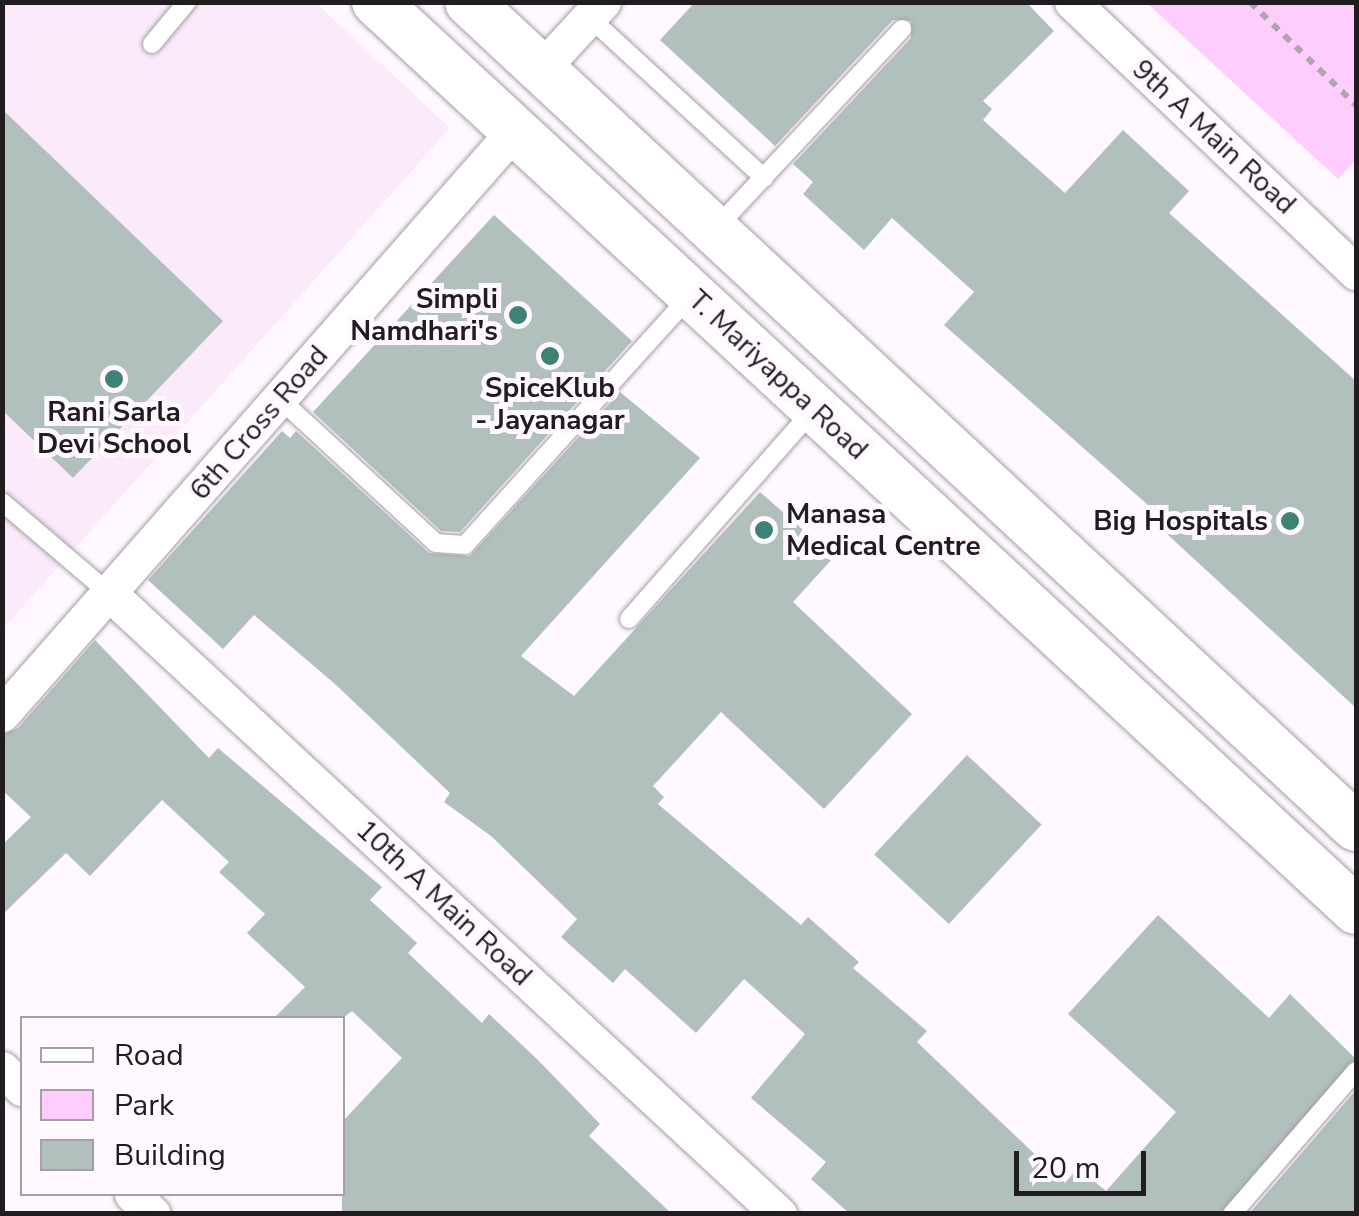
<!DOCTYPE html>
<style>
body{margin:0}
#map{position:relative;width:1359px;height:1216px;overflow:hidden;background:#fff8fe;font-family:"Nunito Sans",sans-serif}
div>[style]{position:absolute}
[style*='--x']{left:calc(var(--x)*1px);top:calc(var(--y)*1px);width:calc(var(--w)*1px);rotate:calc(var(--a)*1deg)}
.built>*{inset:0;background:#fbeafa}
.green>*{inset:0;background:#fecdfd}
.building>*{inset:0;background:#b1c0bd;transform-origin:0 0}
.path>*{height:6px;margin-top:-3px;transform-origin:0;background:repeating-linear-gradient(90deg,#ada7ac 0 8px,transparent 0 16px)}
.roads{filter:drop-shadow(0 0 2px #a69ca6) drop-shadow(0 0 2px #a69ca6)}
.service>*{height:18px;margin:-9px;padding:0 9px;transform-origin:9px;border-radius:9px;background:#fff}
.minor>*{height:35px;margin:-17.5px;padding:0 17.5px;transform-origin:17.5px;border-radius:17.5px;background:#fff}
.secondary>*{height:48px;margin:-24px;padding:0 24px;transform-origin:24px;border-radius:24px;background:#fff}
.dots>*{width:28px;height:28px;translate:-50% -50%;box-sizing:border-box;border:5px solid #fff8fe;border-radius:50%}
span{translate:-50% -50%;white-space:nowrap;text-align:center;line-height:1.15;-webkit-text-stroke:10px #fff8fe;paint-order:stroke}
.street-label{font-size:28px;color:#201c20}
.poi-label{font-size:28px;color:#201c20;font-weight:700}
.right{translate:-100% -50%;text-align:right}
.left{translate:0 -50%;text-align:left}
.frame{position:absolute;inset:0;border:5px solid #201c20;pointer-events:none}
.legend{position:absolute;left:20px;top:1016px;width:325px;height:180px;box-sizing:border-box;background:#fff8fe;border:2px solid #a6a0a5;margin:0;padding:12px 18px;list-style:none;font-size:30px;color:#201c20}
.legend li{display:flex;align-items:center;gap:20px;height:50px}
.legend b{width:50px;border:2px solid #a6a0a5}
.scale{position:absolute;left:1014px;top:1151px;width:132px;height:45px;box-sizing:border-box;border:5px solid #201c20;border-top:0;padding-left:12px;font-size:30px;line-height:35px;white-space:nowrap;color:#201c20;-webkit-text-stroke:8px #fff8fe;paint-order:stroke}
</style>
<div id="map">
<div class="built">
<div style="clip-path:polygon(3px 3px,316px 3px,450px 128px,3px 629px)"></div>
</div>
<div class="green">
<div style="clip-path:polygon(1147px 3px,1356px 3px,1356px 160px,1338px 179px)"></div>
</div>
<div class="building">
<div style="clip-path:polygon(695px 2px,1026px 2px,1054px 31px,983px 101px,992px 109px,983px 120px,1065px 193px,1123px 130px,1189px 191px,1169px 213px,1356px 381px,1356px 708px,1168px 535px,1174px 528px,944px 325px,974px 292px,892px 218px,864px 250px,803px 194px,813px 182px,793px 164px,911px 38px,911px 21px,893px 20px,775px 146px,660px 40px)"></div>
<div style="clip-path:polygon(2px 109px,223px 321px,73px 478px,2px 410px)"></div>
<div style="clip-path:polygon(494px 215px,632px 341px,460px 532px,441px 531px,313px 412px)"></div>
<div style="clip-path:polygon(620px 392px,700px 458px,521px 656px,574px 696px,760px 492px,834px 557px,793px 602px,912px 714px,824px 809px,721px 712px,653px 786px,664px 797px,658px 804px,801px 925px,808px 917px,859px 962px,853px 968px,927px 1031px,917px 1042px,1065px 1183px,1078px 1168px,1106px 1191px,1176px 1112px,1068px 1014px,1158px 915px,1269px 1018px,1290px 994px,1356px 1059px,1220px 1214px,850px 1214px,811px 1179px,826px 1162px,751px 1098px,805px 1034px,744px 979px,696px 1033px,625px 969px,613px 983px,561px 937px,577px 919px,491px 836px,444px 802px,450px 793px,335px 684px,254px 615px,223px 649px,148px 580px,282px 431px,290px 438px,296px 431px,429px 553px,470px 556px)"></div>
<div style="clip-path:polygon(95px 640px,209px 758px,218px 748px,382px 887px,370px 900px,417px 943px,408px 953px,482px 1023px,489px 1014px,538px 1060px,600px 1124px,589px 1136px,672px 1214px,342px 1214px,342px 1122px,402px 1058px,352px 1011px,343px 1018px,274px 1018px,305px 987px,247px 933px,265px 914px,219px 872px,229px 862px,162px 800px,90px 876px,66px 853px,2px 915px,2px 845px,31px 817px,2px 790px,2px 735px,18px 728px)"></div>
<div style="left:967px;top:755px;width:102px;height:136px;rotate:43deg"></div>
<div style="clip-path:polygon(1356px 1090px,1356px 1214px,1249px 1214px)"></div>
</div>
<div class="path">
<div style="--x:1250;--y:2;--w:148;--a:44.2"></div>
</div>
<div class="roads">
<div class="service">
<div style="--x:589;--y:17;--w:238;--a:42.6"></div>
<div style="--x:152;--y:44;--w:55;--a:-50.2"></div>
<div style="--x:715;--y:229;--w:274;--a:-46.9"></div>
<div style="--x:280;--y:399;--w:212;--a:42.7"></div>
<div style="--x:436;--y:543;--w:29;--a:4"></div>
<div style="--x:465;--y:545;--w:337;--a:-47.9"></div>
<div style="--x:2;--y:502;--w:140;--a:40.4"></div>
<div style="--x:629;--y:619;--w:280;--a:-48.6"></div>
<div style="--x:1232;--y:1214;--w:189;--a:-49.1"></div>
</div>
<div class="minor">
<div style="--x:1072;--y:2;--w:392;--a:43.6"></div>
<div style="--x:542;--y:68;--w:90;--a:-47.3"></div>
<div style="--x:109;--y:593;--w:914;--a:42.83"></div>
<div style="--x:2;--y:714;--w:776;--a:-48.71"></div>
<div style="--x:2;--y:1069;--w:28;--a:44"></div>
<div style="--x:132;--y:1194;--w:29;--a:44"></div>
</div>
<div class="secondary">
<div style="--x:376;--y:2;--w:1336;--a:42.82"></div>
<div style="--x:469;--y:2;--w:1211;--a:42.93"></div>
</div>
</div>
<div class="dots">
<div style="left:518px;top:315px;background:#3e8277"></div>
<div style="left:550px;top:356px;background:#3e8277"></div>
<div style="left:114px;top:379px;background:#3e8277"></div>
<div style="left:1290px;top:521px;background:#3e8277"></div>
<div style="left:764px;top:530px;background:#3e8277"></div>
</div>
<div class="street-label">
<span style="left:1214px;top:137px;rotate:43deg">9th A Main Road</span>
<span style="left:778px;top:375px;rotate:43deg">T. Mariyappa Road</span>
<span style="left:259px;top:423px;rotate:-49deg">6th Cross Road</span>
<span style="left:444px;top:903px;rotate:43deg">10th A Main Road</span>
</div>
<div class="poi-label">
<span class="right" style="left:498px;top:315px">Simpli<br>Namdhari's</span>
<span style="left:550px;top:404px">SpiceKlub<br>- Jayanagar</span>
<span style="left:114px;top:428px">Rani Sarla<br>Devi School</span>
<span class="left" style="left:786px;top:530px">Manasa<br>Medical Centre</span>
<span class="right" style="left:1268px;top:521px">Big Hospitals</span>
</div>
<div class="frame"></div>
<ul class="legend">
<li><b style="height:12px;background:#fff"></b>Road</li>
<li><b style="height:28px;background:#fecdfd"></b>Park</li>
<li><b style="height:28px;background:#b1c0bd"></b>Building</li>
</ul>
<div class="scale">20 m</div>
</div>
